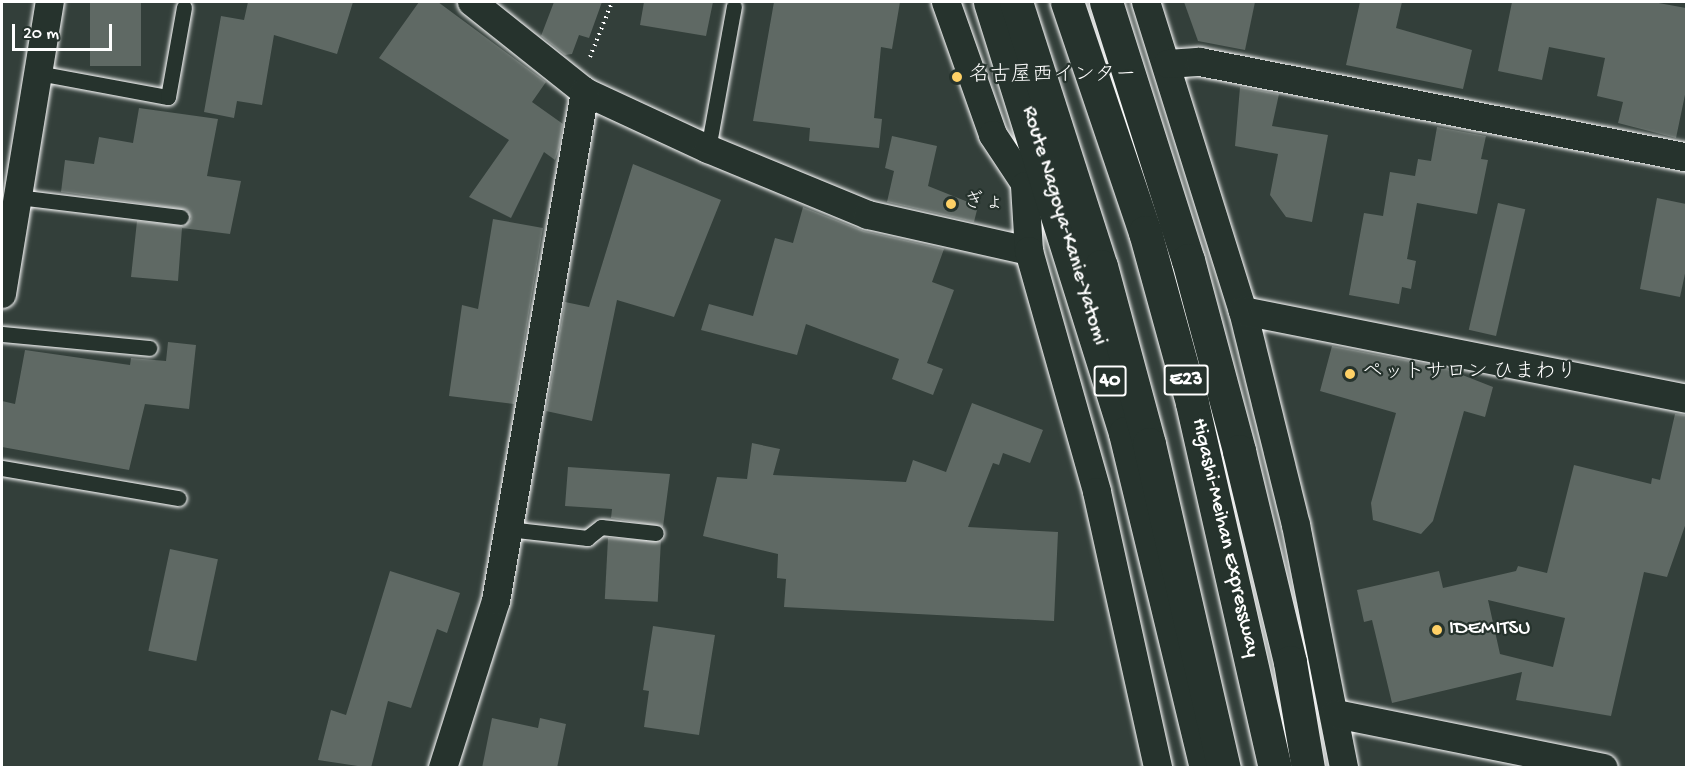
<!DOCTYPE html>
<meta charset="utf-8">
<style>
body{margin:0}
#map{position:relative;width:1688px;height:769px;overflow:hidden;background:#333f3a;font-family:"Gochi Hand","Klee One",sans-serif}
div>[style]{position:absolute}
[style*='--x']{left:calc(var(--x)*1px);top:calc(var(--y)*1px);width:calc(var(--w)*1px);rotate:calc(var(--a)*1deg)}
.building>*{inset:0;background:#5f6964;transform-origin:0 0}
.path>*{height:4px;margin-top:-2px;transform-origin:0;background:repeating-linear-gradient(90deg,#fff 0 1.5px,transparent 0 6px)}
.roads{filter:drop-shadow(0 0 2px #fff) drop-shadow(0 0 2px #fff)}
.lane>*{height:15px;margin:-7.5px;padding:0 7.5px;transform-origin:7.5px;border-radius:7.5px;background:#26332d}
.street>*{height:28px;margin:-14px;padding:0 14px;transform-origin:14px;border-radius:14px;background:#26332d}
.primary>*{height:33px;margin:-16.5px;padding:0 16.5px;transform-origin:16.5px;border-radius:16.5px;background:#26332d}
.highway>*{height:33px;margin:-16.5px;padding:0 16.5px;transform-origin:16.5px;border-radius:16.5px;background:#26332d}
.dots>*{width:16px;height:16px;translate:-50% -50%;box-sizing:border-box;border:3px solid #26332d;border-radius:50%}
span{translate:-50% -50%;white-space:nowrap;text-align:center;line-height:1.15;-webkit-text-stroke:4.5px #26332d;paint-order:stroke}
.shield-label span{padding:2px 4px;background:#26332d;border:2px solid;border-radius:4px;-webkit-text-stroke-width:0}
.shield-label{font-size:20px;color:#fff;font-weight:700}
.poi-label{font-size:21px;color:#fff}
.left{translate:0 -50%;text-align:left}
.street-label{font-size:21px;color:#fff}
.frame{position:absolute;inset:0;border:3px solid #fff;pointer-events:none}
.scale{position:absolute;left:12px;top:24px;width:100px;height:27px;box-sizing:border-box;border:3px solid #fff;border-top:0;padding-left:8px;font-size:18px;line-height:21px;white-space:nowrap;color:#fff;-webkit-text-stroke:4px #26332d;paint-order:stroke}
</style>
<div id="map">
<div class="building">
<div style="left:90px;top:2px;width:51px;height:64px"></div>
<div style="clip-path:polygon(248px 2px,353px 2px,337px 54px,274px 35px,262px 105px,237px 101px,234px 118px,204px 112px,221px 16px,244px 20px)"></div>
<div style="clip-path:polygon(419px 2px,438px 2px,546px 82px,532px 102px,563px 124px,559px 148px,555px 160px,544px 152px,511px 218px,469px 197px,509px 140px,379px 58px)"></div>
<div style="clip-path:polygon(554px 2px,602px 2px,589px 38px,579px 35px,572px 54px,565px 55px,541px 36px)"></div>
<div style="clip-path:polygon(644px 2px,713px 2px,706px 36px,640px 25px)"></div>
<div style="clip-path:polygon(774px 2px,900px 2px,892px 49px,881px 47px,874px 118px,882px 119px,879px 148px,809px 141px,810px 128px,753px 121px)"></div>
<div style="clip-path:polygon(1184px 2px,1255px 2px,1245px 50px,1198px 41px)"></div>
<div style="clip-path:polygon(1360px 2px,1402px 2px,1396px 28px,1472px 50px,1463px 89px,1346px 65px)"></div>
<div style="clip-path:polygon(1512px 2px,1653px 2px,1686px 8px,1686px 90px,1676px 138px,1618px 123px,1623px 102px,1597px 96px,1605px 58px,1549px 47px,1542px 80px,1498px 71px)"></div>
<div style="clip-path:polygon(1240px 87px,1279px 94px,1272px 126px,1328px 135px,1312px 222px,1286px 217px,1270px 195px,1278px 154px,1235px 146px)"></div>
<div style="clip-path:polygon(139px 108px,218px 119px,207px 176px,241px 181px,230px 234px,182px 228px,178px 281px,131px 277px,137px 221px,184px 226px,191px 219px,187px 210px,61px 192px,65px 160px,94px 164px,99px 137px,133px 143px)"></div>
<div style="clip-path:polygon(1437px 127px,1486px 136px,1481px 159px,1488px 160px,1477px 214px,1417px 203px,1407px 259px,1416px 261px,1411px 289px,1402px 287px,1399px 304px,1349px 295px,1364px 213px,1383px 216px,1390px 172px,1415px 176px,1418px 159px,1431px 161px)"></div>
<div style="clip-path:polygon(892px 136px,937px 146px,928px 186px,978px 206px,974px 222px,887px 202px,894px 171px,885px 168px)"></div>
<div style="clip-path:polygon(633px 164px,721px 200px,674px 317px,617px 300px,592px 421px,546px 411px,565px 302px,589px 307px)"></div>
<div style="clip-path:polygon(1657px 198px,1686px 204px,1686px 269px,1680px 297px,1640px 289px)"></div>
<div style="left:1498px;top:203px;width:28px;height:130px;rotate:13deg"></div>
<div style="clip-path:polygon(803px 207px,864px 231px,944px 249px,932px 282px,954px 290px,927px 363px,943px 369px,933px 395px,892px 379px,899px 359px,806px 324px,797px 355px,701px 330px,709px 304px,753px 316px,775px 238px,793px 243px)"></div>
<div style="clip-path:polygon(493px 219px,543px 228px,514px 404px,449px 396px,462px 305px,478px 309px)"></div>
<div style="clip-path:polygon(168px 342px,196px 345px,189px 409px,145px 404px,129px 470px,2px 447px,2px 401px,15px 404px,25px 350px,130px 365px,131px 358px,166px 361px)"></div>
<div style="clip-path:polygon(1332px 346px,1442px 367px,1493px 387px,1485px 417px,1464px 411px,1433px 521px,1421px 534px,1373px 520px,1371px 503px,1396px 413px,1320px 391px)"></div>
<div style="clip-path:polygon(972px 403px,1043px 430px,1030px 463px,1003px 453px,999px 465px,993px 463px,968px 527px,1058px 532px,1054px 621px,784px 607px,786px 579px,777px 578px,778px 554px,703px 536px,717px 477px,747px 479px,752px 443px,780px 449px,773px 475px,906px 482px,913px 460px,946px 472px)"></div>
<div style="clip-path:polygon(evenodd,1675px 414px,1686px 415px,1686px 523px,1667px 577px,1644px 572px,1611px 716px,1516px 700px,1522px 672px,1392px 703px,1372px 620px,1364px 622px,1357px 590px,1439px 571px,1443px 588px,1516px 571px,1518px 566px,1547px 573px,1574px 465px,1651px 484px,1652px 478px,1660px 480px,1675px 414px,1488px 600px,1565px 618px,1553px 667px,1500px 654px,1488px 600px)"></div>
<div style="clip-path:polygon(568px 467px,670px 474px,663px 527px,611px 518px,612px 509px,565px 506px)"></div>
<div style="left:608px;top:538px;width:53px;height:61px;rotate:3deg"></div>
<div style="left:170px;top:549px;width:49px;height:104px;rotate:12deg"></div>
<div style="clip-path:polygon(390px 571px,460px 593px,447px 633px,437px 629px,411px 708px,388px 701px,371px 768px,318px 760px,331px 710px,346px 715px)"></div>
<div style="clip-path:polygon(653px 626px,715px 635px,699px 735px,644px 727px,649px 691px,643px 690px)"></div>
<div style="clip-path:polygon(492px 718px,538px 728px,540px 718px,566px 724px,557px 768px,482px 768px)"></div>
</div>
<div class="path">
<div style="--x:590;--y:57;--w:59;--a:-68.2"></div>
</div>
<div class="roads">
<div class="lane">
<div style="--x:38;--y:73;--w:132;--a:10.5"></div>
<div style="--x:168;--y:97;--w:91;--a:-79.9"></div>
<div style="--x:708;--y:149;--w:145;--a:-79.7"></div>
<div style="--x:18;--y:197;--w:164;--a:7"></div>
<div style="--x:2;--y:334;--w:148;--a:5.4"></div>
<div style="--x:2;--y:468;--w:179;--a:9.7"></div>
<div style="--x:508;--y:529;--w:80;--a:6.5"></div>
<div style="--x:587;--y:538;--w:18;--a:-38"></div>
<div style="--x:601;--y:527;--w:55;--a:6.2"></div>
</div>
<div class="street">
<div style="--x:472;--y:2;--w:144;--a:38.5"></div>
<div style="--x:585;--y:92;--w:136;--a:24.9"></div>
<div style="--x:708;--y:149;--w:173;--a:22.4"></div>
<div style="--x:868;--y:215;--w:165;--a:12.6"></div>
<div style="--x:946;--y:2;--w:141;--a:70.5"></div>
<div style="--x:993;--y:135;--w:78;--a:56.5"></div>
<div style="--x:1146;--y:2;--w:324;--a:72.6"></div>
<div style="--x:1243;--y:311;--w:220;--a:76.1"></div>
<div style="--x:1296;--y:525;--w:248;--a:78.8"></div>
<div style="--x:1168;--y:64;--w:32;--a:-4"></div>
<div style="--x:1200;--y:62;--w:495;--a:11.1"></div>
<div style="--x:1025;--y:186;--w:65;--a:86.5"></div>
<div style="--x:1029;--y:251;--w:250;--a:74.2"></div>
<div style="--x:1097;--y:492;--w:283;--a:77.5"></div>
<div style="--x:2;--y:294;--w:296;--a:-80.7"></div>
<div style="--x:1243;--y:311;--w:452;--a:11.2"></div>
<div style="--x:1336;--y:714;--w:273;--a:11.4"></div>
<div style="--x:443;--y:768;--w:175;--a:-72.4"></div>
<div style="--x:496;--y:601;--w:517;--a:-80.08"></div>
</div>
<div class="primary">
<div style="--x:990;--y:2;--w:452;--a:72.6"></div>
<div style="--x:1125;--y:433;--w:345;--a:76.4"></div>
</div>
<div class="highway">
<div style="--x:1016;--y:2;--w:277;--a:72.2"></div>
<div style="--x:1101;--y:266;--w:184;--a:74.9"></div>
<div style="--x:1149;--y:444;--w:333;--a:77"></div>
<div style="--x:1067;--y:2;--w:243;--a:71.3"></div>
<div style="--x:1145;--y:232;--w:177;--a:74.6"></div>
<div style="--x:1192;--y:403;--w:374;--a:77.2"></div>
<div style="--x:1106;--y:2;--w:271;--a:72.4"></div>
<div style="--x:1188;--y:260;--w:198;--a:75"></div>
<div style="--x:1239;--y:451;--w:217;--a:76.4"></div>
<div style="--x:1290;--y:662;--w:108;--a:80.4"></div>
</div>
</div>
<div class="dots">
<div style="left:957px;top:77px;background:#ffd166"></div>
<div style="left:951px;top:204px;background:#ffd166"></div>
<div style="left:1350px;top:374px;background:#ffd166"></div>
<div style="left:1437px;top:630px;background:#ffd166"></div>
</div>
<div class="shield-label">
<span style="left:1186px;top:380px">E23</span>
<span style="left:1110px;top:381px">40</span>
</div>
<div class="poi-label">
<span class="left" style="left:969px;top:77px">名古屋西インター</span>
<span class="left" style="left:963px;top:204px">ぎょ</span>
<span class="left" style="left:1362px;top:374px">ペットサロン ひまわり</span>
<span class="left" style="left:1449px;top:630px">IDEMITSU</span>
</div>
<div class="street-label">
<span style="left:1063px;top:226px;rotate:73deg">Route Nagoya-Kanie-Yatomi</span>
<span style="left:1224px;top:538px;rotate:77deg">Higashi-Meihan Expressway</span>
</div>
<div class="frame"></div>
<div class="scale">20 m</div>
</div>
